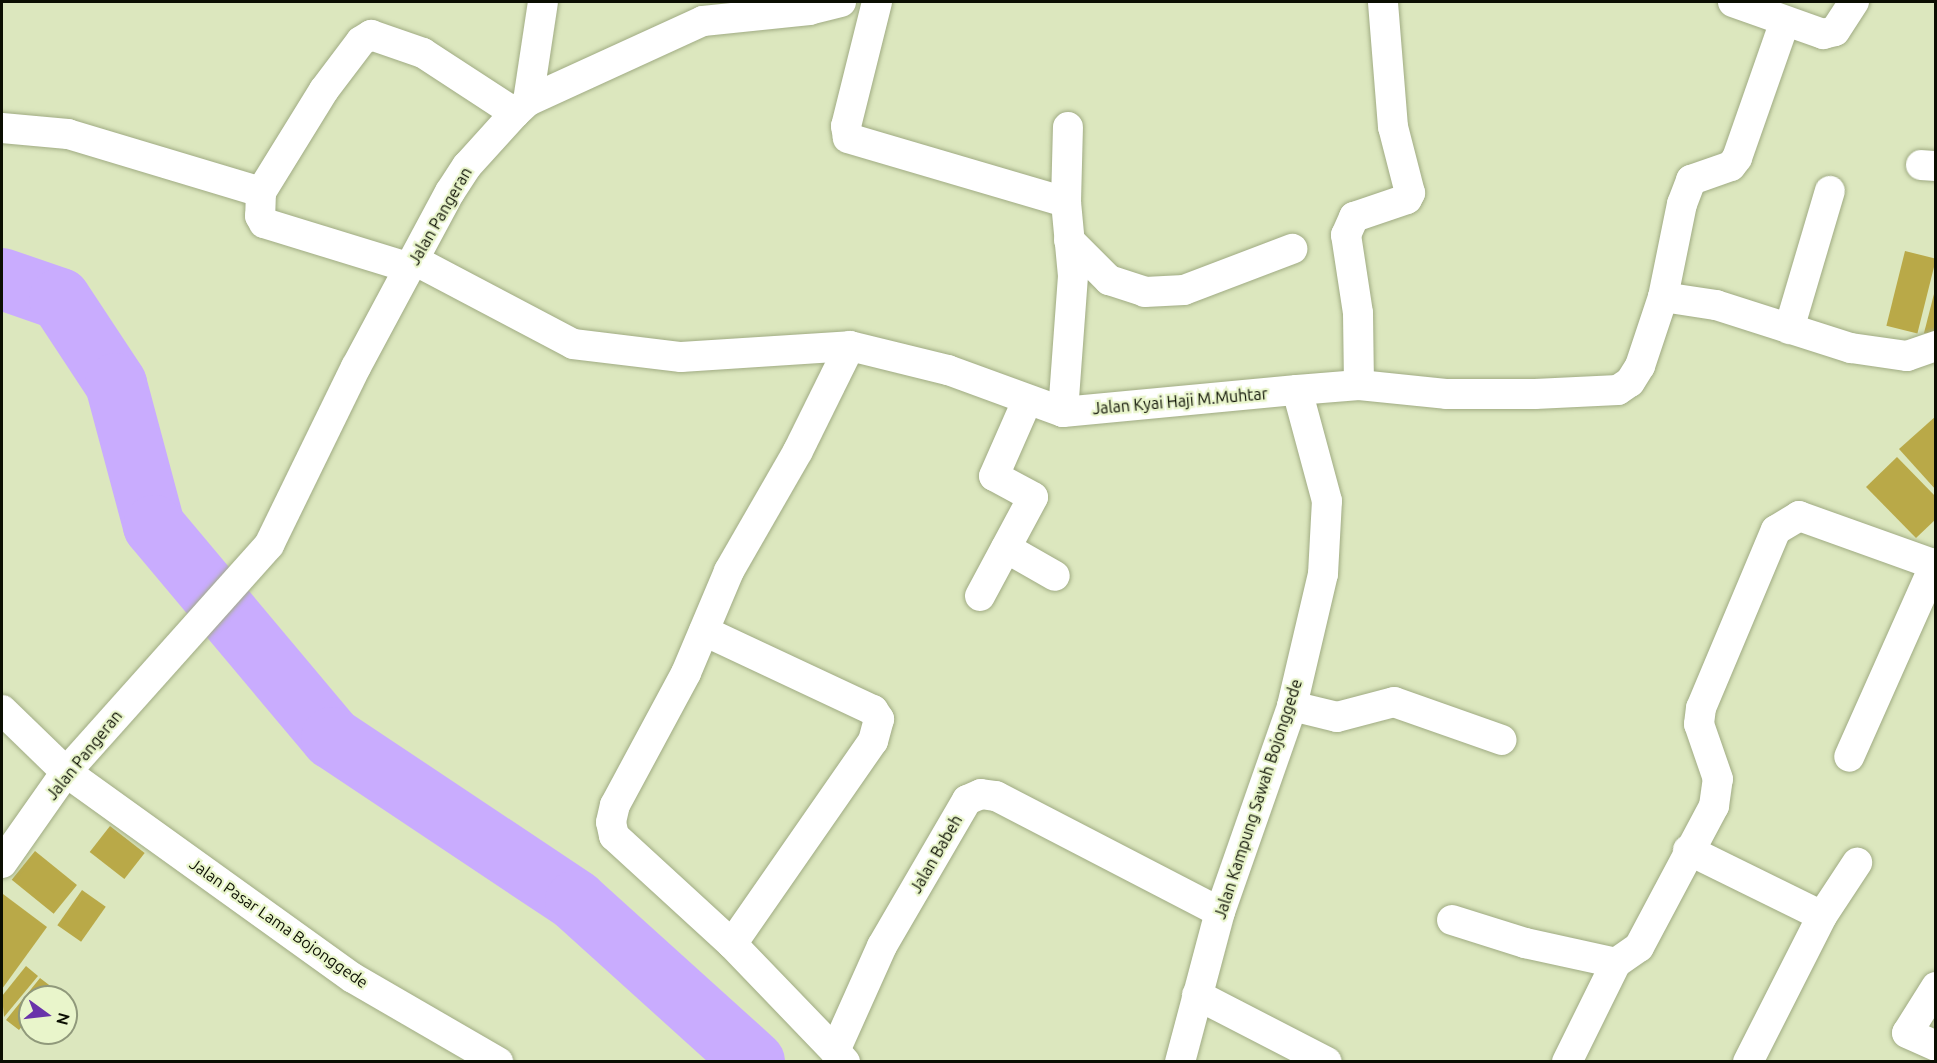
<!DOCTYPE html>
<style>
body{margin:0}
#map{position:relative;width:1937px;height:1063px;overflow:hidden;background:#dce7be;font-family:Ubuntu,sans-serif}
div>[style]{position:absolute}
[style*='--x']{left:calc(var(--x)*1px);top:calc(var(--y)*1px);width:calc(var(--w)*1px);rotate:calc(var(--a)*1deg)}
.river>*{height:62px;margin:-31px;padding:0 31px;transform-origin:31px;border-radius:31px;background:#c9acfe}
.building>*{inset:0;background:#b9a948;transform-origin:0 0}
.roads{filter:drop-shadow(0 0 2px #a0ab83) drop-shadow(0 0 2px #a0ab83)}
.street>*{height:30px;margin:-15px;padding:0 15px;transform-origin:15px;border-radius:15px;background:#fff}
span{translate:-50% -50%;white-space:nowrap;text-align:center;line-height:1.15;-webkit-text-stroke:4.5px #e9f5cb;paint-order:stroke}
.street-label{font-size:16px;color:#0b0e02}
.frame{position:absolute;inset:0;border:3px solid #0b0e02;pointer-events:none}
.north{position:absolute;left:18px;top:985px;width:60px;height:60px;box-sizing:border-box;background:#e9f5cb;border:2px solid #90997b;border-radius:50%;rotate:105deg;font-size:16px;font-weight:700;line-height:24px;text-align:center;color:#0b0e02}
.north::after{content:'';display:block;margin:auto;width:21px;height:27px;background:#6933aa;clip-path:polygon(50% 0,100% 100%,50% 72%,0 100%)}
</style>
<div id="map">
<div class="river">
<div style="--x:2;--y:279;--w:61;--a:19"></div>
<div style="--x:60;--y:299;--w:102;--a:56.6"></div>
<div style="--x:116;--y:384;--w:147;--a:75"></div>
<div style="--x:154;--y:526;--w:277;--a:50"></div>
<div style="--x:332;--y:738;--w:293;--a:33.7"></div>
<div style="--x:576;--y:901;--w:240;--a:42.1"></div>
</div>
<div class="building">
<div style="left:1905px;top:251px;width:32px;height:77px;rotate:14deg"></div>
<div style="clip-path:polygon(1935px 290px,1936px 290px,1936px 335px,1924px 333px)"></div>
<div style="clip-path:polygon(1936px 416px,1936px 490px,1899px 449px)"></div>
<div style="clip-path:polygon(1897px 457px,1936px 497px,1936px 519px,1916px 538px,1866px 487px)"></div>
<div style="left:110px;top:826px;width:44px;height:33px;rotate:38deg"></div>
<div style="left:35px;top:851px;width:54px;height:37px;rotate:39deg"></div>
<div style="left:82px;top:890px;width:29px;height:43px;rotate:35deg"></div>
<div style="clip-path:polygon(3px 894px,47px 927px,2px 989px,2px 896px)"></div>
<div style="clip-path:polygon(26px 966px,38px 976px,4px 1017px,2px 996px)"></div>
<div style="clip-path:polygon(40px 978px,53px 988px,46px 997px,30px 997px,30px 1016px,19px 1030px,6px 1020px)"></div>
</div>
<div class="roads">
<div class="street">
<div style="--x:877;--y:2;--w:128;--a:104"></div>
<div style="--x:846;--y:126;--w:12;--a:81"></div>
<div style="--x:848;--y:138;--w:227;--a:16.4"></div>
<div style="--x:1733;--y:2;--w:96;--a:19.6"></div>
<div style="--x:1823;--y:34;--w:12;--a:-14"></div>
<div style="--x:1835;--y:31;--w:35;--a:-57"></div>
<div style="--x:528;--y:101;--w:100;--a:-81.4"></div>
<div style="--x:2;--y:128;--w:66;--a:5.2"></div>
<div style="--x:68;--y:134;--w:202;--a:16.7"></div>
<div style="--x:261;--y:192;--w:24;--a:92"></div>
<div style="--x:260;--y:216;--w:8;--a:60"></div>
<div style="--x:264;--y:223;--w:153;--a:17.1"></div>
<div style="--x:1921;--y:165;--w:15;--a:4"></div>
<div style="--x:261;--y:192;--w:120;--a:-58.3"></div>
<div style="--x:324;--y:90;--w:61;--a:-52.9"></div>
<div style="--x:361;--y:41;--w:12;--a:-31"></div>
<div style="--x:371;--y:35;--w:55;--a:19.1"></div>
<div style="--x:423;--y:53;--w:110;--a:33.1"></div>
<div style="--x:1069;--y:240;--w:57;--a:45"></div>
<div style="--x:1109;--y:280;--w:38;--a:18"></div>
<div style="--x:1145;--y:292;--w:39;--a:-3"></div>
<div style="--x:1184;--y:290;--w:116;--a:-20.8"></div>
<div style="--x:414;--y:260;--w:180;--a:27.8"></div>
<div style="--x:573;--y:344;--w:109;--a:6.9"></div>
<div style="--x:681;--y:357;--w:169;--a:-3.7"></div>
<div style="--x:850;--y:346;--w:101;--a:13.8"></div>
<div style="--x:948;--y:370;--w:122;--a:20.1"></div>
<div style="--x:1063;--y:412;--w:235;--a:-5.4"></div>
<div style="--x:1663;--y:297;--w:54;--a:8.6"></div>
<div style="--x:1716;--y:305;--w:142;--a:17.7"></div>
<div style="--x:1851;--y:348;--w:57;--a:8.1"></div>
<div style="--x:1907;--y:356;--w:31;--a:-19"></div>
<div style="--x:1789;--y:329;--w:144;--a:-73.5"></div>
<div style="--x:1359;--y:385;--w:72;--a:-90.8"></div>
<div style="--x:1358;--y:313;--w:79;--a:-98.7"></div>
<div style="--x:1346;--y:235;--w:20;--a:-66"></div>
<div style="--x:1354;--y:217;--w:56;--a:-18.8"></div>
<div style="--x:1407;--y:199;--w:7;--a:-63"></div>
<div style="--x:1410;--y:193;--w:68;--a:-104.4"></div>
<div style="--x:1393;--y:127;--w:125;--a:-94.6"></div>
<div style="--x:1063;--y:412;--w:136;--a:-85.8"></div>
<div style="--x:1073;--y:276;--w:74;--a:-95.4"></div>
<div style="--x:1066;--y:202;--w:75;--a:-88.5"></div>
<div style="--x:1006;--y:548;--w:56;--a:29.7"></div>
<div style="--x:980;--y:596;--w:112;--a:-61.8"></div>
<div style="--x:1033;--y:497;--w:44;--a:-151.7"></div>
<div style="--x:994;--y:476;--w:82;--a:-66.3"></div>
<div style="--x:704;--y:631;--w:187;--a:25.1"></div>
<div style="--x:873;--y:710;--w:11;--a:56"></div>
<div style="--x:879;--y:719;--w:23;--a:105"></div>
<div style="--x:873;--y:741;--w:247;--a:124.8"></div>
<div style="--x:1292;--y:706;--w:46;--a:13.7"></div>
<div style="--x:1337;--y:717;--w:59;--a:-14.7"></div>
<div style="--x:1394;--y:702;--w:114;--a:19.4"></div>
<div style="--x:2;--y:710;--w:89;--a:44.1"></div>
<div style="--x:66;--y:772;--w:353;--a:35.7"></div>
<div style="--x:353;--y:978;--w:168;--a:30.1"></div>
<div style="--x:1688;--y:850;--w:149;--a:26.2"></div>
<div style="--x:2;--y:863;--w:111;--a:-54.9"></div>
<div style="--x:66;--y:772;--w:305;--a:-48.2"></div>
<div style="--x:269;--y:545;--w:198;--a:-64"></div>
<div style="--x:356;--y:367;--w:199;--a:-61.8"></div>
<div style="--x:450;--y:192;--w:31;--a:-57"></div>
<div style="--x:467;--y:166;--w:72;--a:-47.8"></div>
<div style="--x:515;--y:113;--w:18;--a:-43"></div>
<div style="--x:528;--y:101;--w:192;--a:-24.6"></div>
<div style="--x:703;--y:21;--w:107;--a:-5.9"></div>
<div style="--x:809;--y:10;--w:33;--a:-14"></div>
<div style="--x:1452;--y:920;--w:77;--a:17.5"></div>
<div style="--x:1525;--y:943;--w:93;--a:12.4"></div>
<div style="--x:1936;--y:987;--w:54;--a:122.2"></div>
<div style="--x:1907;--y:1033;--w:32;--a:24"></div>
<div style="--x:1197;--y:995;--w:146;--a:27.3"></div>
<div style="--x:835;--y:1051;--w:149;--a:-133.9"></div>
<div style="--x:732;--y:944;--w:160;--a:-137.5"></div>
<div style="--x:614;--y:836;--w:14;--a:-102"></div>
<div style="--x:611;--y:822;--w:17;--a:-77"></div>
<div style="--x:615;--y:805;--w:150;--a:-61.7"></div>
<div style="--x:686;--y:673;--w:111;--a:-67.1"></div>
<div style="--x:729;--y:571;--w:138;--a:-60.1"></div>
<div style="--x:798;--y:451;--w:117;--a:-63.7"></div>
<div style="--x:845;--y:1062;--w:15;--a:-132"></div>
<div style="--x:835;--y:1051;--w:115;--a:-65.9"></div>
<div style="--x:882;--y:946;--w:169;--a:-59.8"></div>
<div style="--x:967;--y:800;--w:15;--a:-23"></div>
<div style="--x:981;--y:794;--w:15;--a:8"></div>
<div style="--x:996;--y:796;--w:252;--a:27.4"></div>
<div style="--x:1180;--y:1062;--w:155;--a:-75.1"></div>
<div style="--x:1220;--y:912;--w:218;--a:-70.7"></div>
<div style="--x:1292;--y:706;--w:136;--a:-76.8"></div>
<div style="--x:1323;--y:574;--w:73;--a:-86.9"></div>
<div style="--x:1327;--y:501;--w:115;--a:-105.1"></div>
<div style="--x:1297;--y:390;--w:62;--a:-4.6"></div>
<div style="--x:1359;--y:385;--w:87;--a:5.9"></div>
<div style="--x:1446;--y:394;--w:89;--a:0"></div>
<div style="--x:1535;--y:394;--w:83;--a:-2.8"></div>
<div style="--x:1618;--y:390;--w:14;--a:-34"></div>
<div style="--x:1630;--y:382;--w:19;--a:-58"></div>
<div style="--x:1640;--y:366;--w:73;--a:-71.6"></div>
<div style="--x:1663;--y:297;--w:95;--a:-78.5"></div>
<div style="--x:1682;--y:204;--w:26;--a:-69"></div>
<div style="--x:1691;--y:180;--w:42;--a:-19.3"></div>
<div style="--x:1731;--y:166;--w:10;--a:-53"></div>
<div style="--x:1737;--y:158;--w:145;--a:-70.7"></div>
<div style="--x:1567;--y:1062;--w:110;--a:-63.7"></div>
<div style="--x:1616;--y:963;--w:28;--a:-35"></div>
<div style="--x:1639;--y:947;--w:160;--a:-62"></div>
<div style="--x:1714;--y:806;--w:27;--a:-82"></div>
<div style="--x:1718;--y:779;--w:58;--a:-109.1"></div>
<div style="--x:1699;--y:724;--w:16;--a:-83"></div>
<div style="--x:1701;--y:708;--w:193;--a:-67.2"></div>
<div style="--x:1776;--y:530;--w:27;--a:-31"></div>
<div style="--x:1799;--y:516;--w:139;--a:19.7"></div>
<div style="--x:1930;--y:563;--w:10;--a:84"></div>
<div style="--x:1931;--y:573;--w:201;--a:114"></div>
<div style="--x:1748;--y:1062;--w:164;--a:-63.1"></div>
<div style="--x:1822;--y:916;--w:64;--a:-56.6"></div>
</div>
</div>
<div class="street-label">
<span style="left:440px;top:216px;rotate:-60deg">Jalan Pangeran</span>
<span style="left:1180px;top:401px;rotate:-5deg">Jalan Kyai Haji M.Muhtar</span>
<span style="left:84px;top:755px;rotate:-51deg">Jalan Pangeran</span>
<span style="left:1258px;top:799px;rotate:-72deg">Jalan Kampung Sawah Bojonggede</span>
<span style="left:936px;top:854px;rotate:-60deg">Jalan Babeh</span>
<span style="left:279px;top:923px;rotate:35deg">Jalan Pasar Lama Bojonggede</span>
</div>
<div class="frame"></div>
<div class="north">N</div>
</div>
